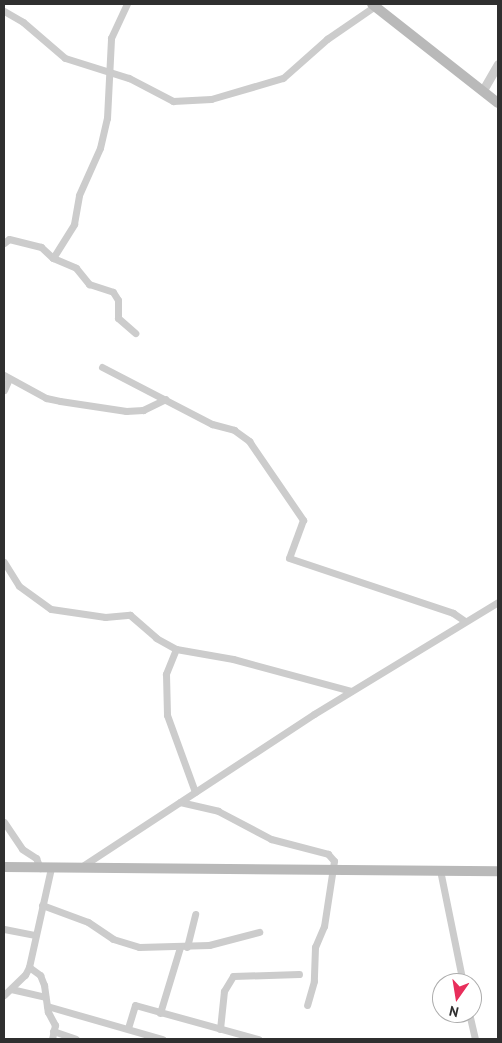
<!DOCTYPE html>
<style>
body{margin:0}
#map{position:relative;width:502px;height:1043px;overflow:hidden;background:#fff;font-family:"PT Sans",sans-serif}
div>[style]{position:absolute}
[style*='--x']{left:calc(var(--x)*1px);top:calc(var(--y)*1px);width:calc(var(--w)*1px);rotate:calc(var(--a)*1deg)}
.minor>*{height:7px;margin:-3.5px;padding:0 3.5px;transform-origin:3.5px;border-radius:3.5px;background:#ccc}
.tertiary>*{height:9px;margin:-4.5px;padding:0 4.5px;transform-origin:4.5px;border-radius:4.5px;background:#ccc}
.secondary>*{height:10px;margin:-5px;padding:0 5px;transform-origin:5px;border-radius:5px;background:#b9b9b9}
span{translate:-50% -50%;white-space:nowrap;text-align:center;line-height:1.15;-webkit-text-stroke:5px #fff;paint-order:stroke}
.frame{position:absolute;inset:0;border:5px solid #2f2f2f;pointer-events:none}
.north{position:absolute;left:432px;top:973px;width:50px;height:50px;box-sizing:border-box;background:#fff;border:1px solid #acacac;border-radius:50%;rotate:193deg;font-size:14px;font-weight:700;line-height:20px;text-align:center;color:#2f2f2f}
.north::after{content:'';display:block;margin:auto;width:18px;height:22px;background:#e82e5b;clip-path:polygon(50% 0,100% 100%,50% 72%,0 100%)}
</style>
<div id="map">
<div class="minor">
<div style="--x:4;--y:11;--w:22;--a:30"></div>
<div style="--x:23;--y:22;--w:55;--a:40.6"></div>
<div style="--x:65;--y:58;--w:67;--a:17.4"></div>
<div style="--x:129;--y:78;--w:50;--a:27.6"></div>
<div style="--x:173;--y:101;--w:38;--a:-3"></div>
<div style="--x:211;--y:99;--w:75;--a:-16.3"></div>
<div style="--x:283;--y:78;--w:59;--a:-41.6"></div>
<div style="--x:327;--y:39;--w:58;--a:-34.5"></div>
<div style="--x:4;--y:243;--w:6;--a:-39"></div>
<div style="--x:9;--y:239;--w:33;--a:14"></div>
<div style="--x:41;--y:247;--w:16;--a:43"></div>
<div style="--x:53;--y:258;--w:25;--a:23"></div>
<div style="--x:76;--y:268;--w:21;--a:51"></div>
<div style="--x:89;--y:284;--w:25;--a:18"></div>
<div style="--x:113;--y:292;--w:9;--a:58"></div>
<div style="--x:118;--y:300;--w:18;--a:90"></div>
<div style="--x:118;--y:318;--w:23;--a:41"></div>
<div style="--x:53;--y:258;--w:40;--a:-58"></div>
<div style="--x:74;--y:224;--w:29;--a:-80"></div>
<div style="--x:79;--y:195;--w:51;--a:-65.9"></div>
<div style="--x:100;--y:148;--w:31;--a:-77"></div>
<div style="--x:107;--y:118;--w:80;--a:-87.1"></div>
<div style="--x:111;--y:38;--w:38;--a:-65"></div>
<div style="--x:102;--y:367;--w:124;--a:27.4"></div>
<div style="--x:212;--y:424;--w:23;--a:15"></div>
<div style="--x:234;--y:430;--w:19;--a:36"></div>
<div style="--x:249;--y:441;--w:96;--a:55.6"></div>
<div style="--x:303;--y:520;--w:40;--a:110.2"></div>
<div style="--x:289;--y:558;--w:173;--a:18.5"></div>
<div style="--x:453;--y:613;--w:14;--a:34"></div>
<div style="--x:4;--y:375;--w:48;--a:28.7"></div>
<div style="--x:46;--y:398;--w:14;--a:12"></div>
<div style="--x:60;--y:401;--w:67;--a:8.6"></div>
<div style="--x:126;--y:411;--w:17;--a:-3"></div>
<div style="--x:143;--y:410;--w:25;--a:-26"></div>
<div style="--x:4;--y:390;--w:12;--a:-66"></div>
<div style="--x:4;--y:562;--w:28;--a:58"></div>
<div style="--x:19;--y:586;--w:39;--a:36"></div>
<div style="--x:51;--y:609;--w:55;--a:8.4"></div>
<div style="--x:105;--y:617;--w:25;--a:-5"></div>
<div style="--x:130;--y:615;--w:35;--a:41"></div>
<div style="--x:156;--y:638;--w:23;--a:29"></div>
<div style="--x:176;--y:649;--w:58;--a:10"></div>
<div style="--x:233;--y:659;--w:122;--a:15.2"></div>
<div style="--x:176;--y:649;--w:27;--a:112"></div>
<div style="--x:166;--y:674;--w:41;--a:88.6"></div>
<div style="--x:167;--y:715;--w:82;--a:70"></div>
<div style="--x:180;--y:802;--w:39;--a:13"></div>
<div style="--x:218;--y:811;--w:60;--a:27.8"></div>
<div style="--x:271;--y:839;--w:59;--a:14.7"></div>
<div style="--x:328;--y:854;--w:9;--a:49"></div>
<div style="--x:334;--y:861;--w:66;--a:98.7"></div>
<div style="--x:324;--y:926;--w:23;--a:113"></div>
<div style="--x:315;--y:947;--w:34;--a:92"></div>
<div style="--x:314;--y:981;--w:25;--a:106"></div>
<div style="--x:4;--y:822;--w:32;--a:56"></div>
<div style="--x:22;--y:849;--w:17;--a:33"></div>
<div style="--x:36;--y:858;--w:11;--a:68"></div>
<div style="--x:81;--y:867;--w:279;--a:-33.3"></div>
<div style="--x:314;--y:714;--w:215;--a:-31.3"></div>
<div style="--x:440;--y:870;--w:115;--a:78.5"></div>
<div style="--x:42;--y:905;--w:49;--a:20.3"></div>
<div style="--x:88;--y:922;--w:30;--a:34"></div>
<div style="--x:113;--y:939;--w:27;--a:17"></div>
<div style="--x:139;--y:947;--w:70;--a:-1.6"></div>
<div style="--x:209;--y:945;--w:52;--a:-14.6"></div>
<div style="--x:4;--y:929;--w:32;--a:11"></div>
<div style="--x:187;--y:947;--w:34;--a:-76"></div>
<div style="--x:29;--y:967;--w:14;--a:36"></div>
<div style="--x:40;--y:975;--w:11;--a:68"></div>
<div style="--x:44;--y:985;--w:27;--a:82"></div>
<div style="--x:48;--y:1012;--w:15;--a:62"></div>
<div style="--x:55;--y:1025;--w:14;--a:102"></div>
<div style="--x:11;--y:989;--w:35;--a:13"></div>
<div style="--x:4;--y:995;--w:29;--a:-44"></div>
<div style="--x:25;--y:975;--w:9;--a:-63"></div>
<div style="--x:29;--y:967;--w:101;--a:-77.5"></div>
<div style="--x:47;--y:1006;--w:120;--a:16"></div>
<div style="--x:160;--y:1013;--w:69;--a:-73.1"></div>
<div style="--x:469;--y:1013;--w:27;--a:77"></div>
<div style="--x:128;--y:1028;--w:24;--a:-73"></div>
<div style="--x:135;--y:1005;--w:128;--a:15.5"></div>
<div style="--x:220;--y:1029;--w:38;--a:-84"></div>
<div style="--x:224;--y:991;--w:17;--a:-59"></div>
<div style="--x:233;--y:976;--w:66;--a:-1.7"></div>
<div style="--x:53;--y:1031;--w:24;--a:19"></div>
</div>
<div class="tertiary">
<div style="--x:483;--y:90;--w:30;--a:-60"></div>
</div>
<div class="secondary">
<div style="--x:372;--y:4;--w:160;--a:38.2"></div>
<div style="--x:4;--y:867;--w:494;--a:0.5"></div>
</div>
<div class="frame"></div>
<div class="north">N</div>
</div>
